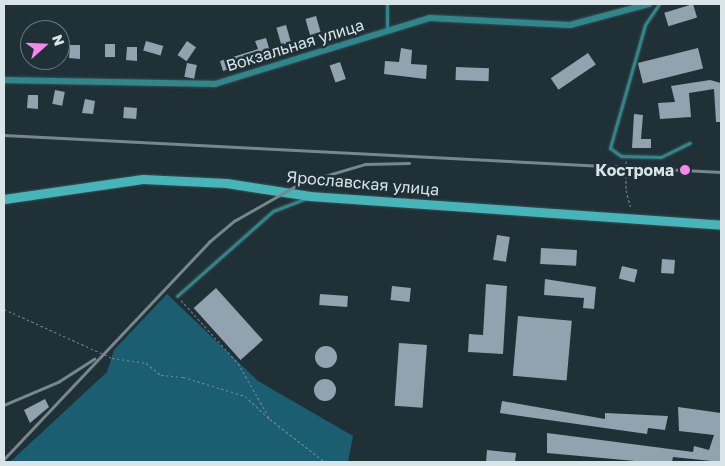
<!DOCTYPE html>
<meta charset="utf-8">
<style>
body{margin:0}
#map{position:relative;width:725px;height:466px;overflow:hidden;background:#1f3137;font-family:"Golos Text",sans-serif}
div>[style]{position:absolute}
[style*='--x']{left:calc(var(--x)*1px);top:calc(var(--y)*1px);width:calc(var(--w)*1px);rotate:calc(var(--a)*1deg)}
.green>*{inset:0;background:#1b5e71}
.building>*{inset:0;background:#93a2af;transform-origin:0 0}
.round{border-radius:50%}
.path>*{height:1px;margin-top:-0.5px;transform-origin:0;background:repeating-linear-gradient(90deg,#7a888d 0 2.5px,transparent 0 5px)}
.roads{filter:drop-shadow(0 0 1px #3d4e53) drop-shadow(0 0 1px #3d4e53)}
.service>*{height:3px;margin:-1.5px;padding:0 1.5px;transform-origin:1.5px;border-radius:1.5px;background:#2e878b}
.minor>*{height:6px;margin:-3px;padding:0 3px;transform-origin:3px;border-radius:3px;background:#2e878b}
.secondary>*{height:9px;margin:-4.5px;padding:0 4.5px;transform-origin:4.5px;border-radius:4.5px;background:#46b5ba}
.rail>*{height:2.5px;margin:-1.25px;padding:0 1.25px;transform-origin:1.25px;border-radius:1.25px;background:#78878c}
.dots>*{width:14px;height:14px;translate:-50% -50%;box-sizing:border-box;border:2px solid #1f3137;border-radius:50%}
span{translate:-50% -50%;white-space:nowrap;text-align:center;line-height:1.15;-webkit-text-stroke:5px #1f3137;paint-order:stroke}
.street-label{font-size:16px;color:#d9e4e8}
.poi-label{font-size:16px;color:#d9e4e8;font-weight:700}
.right{translate:-100% -50%;text-align:right}
.frame{position:absolute;inset:0;border:5px solid #d9e4e8;pointer-events:none}
.north{position:absolute;left:20px;top:20px;width:50px;height:50px;box-sizing:border-box;background:#1f3137;border:1px solid #69797e;border-radius:50%;rotate:70deg;font-size:14px;font-weight:700;line-height:20px;text-align:center;color:#d9e4e8}
.north::after{content:'';display:block;margin:auto;width:18px;height:22px;background:#f688ec;clip-path:polygon(50% 0,100% 100%,50% 72%,0 100%)}
</style>
<div id="map">
<div class="green">
<div style="clip-path:polygon(167px 294px,258px 381px,353px 436px,348px 462px,10px 462px,107px 372px,114px 350px)"></div>
</div>
<div class="building">
<div style="left:693px;top:4px;width:14px;height:30px;rotate:73deg"></div>
<div style="left:316px;top:16px;width:18px;height:11px;rotate:74deg"></div>
<div style="left:286px;top:25px;width:18px;height:10px;rotate:74deg"></div>
<div style="clip-path:polygon(266px 38px,271px 55px,223px 71px,220px 61px,258px 49px,255px 41px)"></div>
<div style="left:146px;top:41px;width:18px;height:10px;rotate:16deg"></div>
<div style="left:187px;top:41px;width:11px;height:17px;rotate:34deg"></div>
<div style="left:105px;top:44px;width:10px;height:13px"></div>
<div style="clip-path:polygon(70px 45px,80px 45px,80px 59px,69px 58px)"></div>
<div style="clip-path:polygon(127px 47px,137px 47px,137px 61px,126px 60px)"></div>
<div style="clip-path:polygon(401px 48px,412px 50px,411px 64px,427px 65px,426px 79px,384px 74px,385px 61px,399px 62px)"></div>
<div style="left:698px;top:48px;width:21px;height:62px;rotate:76deg"></div>
<div style="left:588px;top:53px;width:14px;height:45px;rotate:56deg"></div>
<div style="left:340px;top:62px;width:18px;height:11px;rotate:71deg"></div>
<div style="left:187px;top:63px;width:10px;height:14px;rotate:11deg"></div>
<div style="left:456px;top:67px;width:33px;height:13px;rotate:2deg"></div>
<div style="clip-path:polygon(710px 80px,721px 83px,721px 122px,716px 122px,714px 89px,689px 93px,691px 117px,660px 119px,658px 103px,675px 102px,671px 86px)"></div>
<div style="left:55px;top:90px;width:10px;height:14px;rotate:11deg"></div>
<div style="clip-path:polygon(28px 95px,38px 95px,38px 109px,27px 108px)"></div>
<div style="clip-path:polygon(85px 99px,95px 101px,93px 114px,82px 113px)"></div>
<div style="left:124px;top:107px;width:13px;height:11px;rotate:4deg"></div>
<div style="clip-path:polygon(634px 114px,643px 115px,641px 139px,651px 139px,651px 148px,632px 148px)"></div>
<div style="left:497px;top:235px;width:13px;height:25px;rotate:9deg"></div>
<div style="left:541px;top:248px;width:36px;height:16px;rotate:3deg"></div>
<div style="left:662px;top:259px;width:13px;height:14px;rotate:4deg"></div>
<div style="left:622px;top:266px;width:16px;height:13px;rotate:14deg"></div>
<div style="clip-path:polygon(545px 279px,596px 287px,594px 309px,583px 308px,584px 298px,544px 295px)"></div>
<div style="clip-path:polygon(486px 284px,507px 286px,503px 354px,468px 352px,469px 334px,483px 335px)"></div>
<div style="left:392px;top:286px;width:19px;height:14px;rotate:6deg"></div>
<div style="left:216px;top:288px;width:70px;height:30px;rotate:48deg"></div>
<div style="left:320px;top:294px;width:28px;height:11px;rotate:4deg"></div>
<div style="left:518px;top:316px;width:54px;height:60px;rotate:5deg"></div>
<div style="left:399px;top:343px;width:28px;height:63px;rotate:4deg"></div>
<div class="round" style="left:315px;top:346px;width:22px;height:22px"></div>
<div class="round" style="left:314px;top:379px;width:22px;height:22px"></div>
<div style="clip-path:polygon(45px 399px,49px 407px,30px 423px,24px 410px)"></div>
<div style="clip-path:polygon(502px 401px,605px 419px,605px 413px,668px 416px,665px 430px,648px 428px,647px 434px,500px 413px)"></div>
<div style="clip-path:polygon(678px 407px,721px 413px,721px 462px,673px 457px,672px 462px,646px 462px,547px 453px,547px 433px,693px 452px,694px 446px,709px 450px,714px 435px,679px 431px)"></div>
<div style="clip-path:polygon(487px 450px,516px 453px,515px 462px,486px 462px)"></div>
</div>
<div class="path">
<div style="--x:626;--y:161;--w:29;--a:90"></div>
<div style="--x:626;--y:190;--w:20;--a:75"></div>
<div style="--x:181;--y:300;--w:85;--a:47.9"></div>
<div style="--x:238;--y:363;--w:64;--a:60.3"></div>
<div style="--x:270;--y:419;--w:70;--a:38"></div>
<div style="--x:4;--y:309;--w:119;--a:24.4"></div>
<div style="--x:112;--y:358;--w:34;--a:8"></div>
<div style="--x:146;--y:363;--w:19;--a:39"></div>
<div style="--x:161;--y:375;--w:22;--a:5"></div>
<div style="--x:183;--y:377;--w:65;--a:17"></div>
<div style="--x:245;--y:396;--w:34;--a:43"></div>
</div>
<div class="roads">
<div class="service">
<div style="--x:387;--y:4;--w:26;--a:90"></div>
<div style="--x:659;--y:4;--w:25;--a:124"></div>
<div style="--x:645;--y:25;--w:128;--a:105.9"></div>
<div style="--x:610;--y:148;--w:14;--a:36"></div>
<div style="--x:621;--y:156;--w:40;--a:1.4"></div>
<div style="--x:661;--y:157;--w:32;--a:-26"></div>
<div style="--x:177;--y:296;--w:128;--a:-41.5"></div>
<div style="--x:273;--y:211;--w:36;--a:-21"></div>
</div>
<div class="minor">
<div style="--x:4;--y:80;--w:211;--a:1.1"></div>
<div style="--x:215;--y:84;--w:225;--a:-17.1"></div>
<div style="--x:430;--y:18;--w:140;--a:2.9"></div>
<div style="--x:570;--y:25;--w:82;--a:-14.9"></div>
</div>
<div class="secondary">
<div style="--x:4;--y:199;--w:140;--a:-8.2"></div>
<div style="--x:143;--y:179;--w:83;--a:2.8"></div>
<div style="--x:226;--y:183;--w:85;--a:8.8"></div>
<div style="--x:310;--y:196;--w:412;--a:4"></div>
</div>
</div>
<div class="rail">
<div style="--x:4;--y:135;--w:718;--a:2.95"></div>
<div style="--x:4;--y:405;--w:59;--a:-23.1"></div>
<div style="--x:58;--y:382;--w:43;--a:-32.6"></div>
<div style="--x:4;--y:459;--w:299;--a:-46.6"></div>
<div style="--x:209;--y:242;--w:33;--a:-40"></div>
<div style="--x:234;--y:221;--w:77;--a:-29.6"></div>
<div style="--x:301;--y:183;--w:67;--a:-16.5"></div>
<div style="--x:365;--y:164;--w:44;--a:-1.3"></div>
</div>
<div class="dots">
<div style="left:685px;top:170px;background:#f688ec"></div>
</div>
<div class="street-label">
<span style="left:295px;top:45px;rotate:-17deg">Вокзальная улица</span>
<span style="left:363px;top:183px;rotate:5deg">Ярославская улица</span>
</div>
<div class="poi-label">
<span class="right" style="left:674px;top:170px">Кострома</span>
</div>
<div class="frame"></div>
<div class="north">N</div>
</div>
